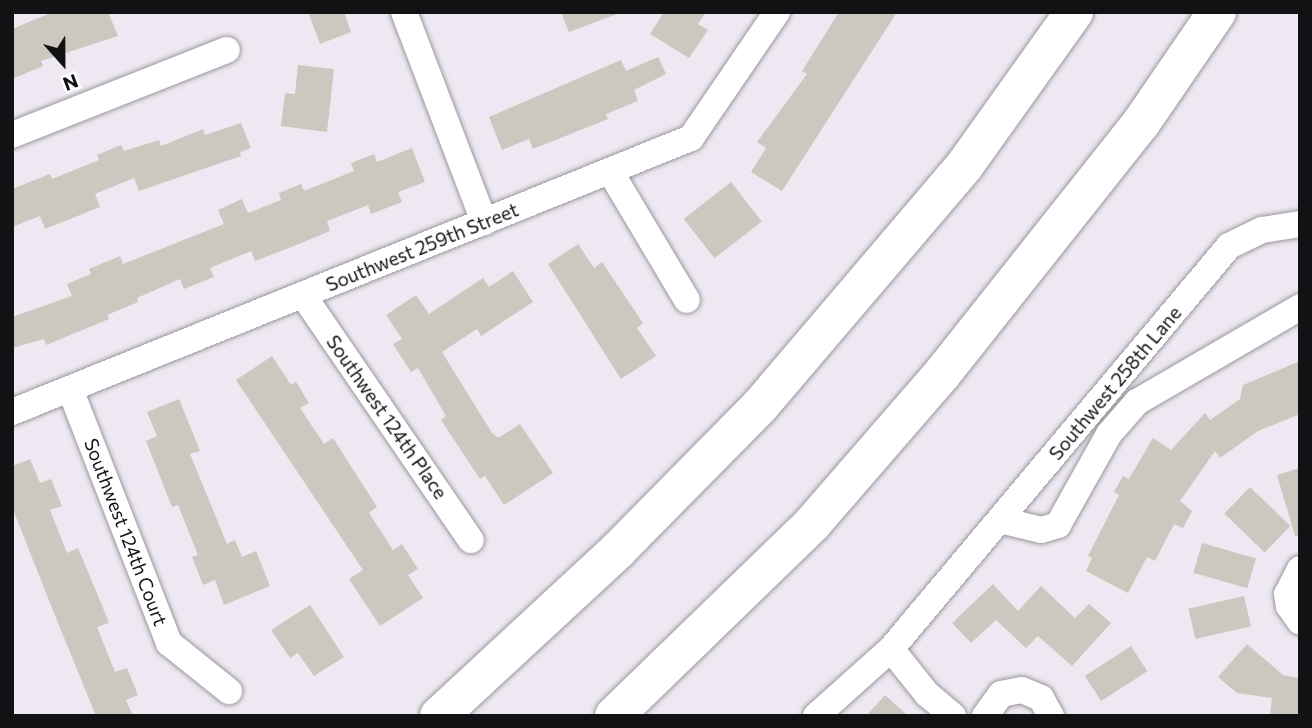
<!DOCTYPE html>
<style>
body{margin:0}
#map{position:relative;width:1312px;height:728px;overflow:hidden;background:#ede8f1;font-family:Commissioner,sans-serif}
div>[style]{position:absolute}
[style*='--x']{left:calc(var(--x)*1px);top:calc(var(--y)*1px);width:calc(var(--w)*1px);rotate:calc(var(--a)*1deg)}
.building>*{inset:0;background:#ccc7bf;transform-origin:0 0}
.roads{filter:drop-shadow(0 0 2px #9b979f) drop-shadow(0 0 2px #9b979f)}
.minor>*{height:26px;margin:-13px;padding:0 13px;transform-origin:13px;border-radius:13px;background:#fff}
.motorway>*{height:38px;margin:-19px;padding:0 19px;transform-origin:19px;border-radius:19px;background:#fff}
span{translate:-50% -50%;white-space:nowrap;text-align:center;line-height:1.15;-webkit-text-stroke:5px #fff;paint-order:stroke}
.street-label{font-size:19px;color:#121114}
.frame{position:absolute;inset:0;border:14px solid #121114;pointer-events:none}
.north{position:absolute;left:28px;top:28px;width:70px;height:70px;-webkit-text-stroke:5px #fff;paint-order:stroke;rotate:159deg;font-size:19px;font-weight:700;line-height:28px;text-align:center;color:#121114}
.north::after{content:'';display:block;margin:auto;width:24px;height:32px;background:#121114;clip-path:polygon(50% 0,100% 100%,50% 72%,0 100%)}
</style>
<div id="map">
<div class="building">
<div style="clip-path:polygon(53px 12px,108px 12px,118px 36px,41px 61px,43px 66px,12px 79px,12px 29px)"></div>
<div style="clip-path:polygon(308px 12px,344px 12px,351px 32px,320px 44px)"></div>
<div style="clip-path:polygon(561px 12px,617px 12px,617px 14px,569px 32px)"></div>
<div style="clip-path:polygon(664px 12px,706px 12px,698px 24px,708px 30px,689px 58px,650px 34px)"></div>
<div style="clip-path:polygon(839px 12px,897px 12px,782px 191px,751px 172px,766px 148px,757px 142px,807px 74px,802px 71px)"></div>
<div style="clip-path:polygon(658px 57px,666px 74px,634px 90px,638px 101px,606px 114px,608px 119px,533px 149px,529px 139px,502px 150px,489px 117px,621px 60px,626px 71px)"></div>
<div style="clip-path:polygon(298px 65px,334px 69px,327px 132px,281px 126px,285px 93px,295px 94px)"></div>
<div style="clip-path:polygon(241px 123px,251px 148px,240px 152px,241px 156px,139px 191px,134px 178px,95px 194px,100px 207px,45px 229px,40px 216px,12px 227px,12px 189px,50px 174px,52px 179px,99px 160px,97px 155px,121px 145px,124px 151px,159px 140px,161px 146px,203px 129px,205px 135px)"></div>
<div style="clip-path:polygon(412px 148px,425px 182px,398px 192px,402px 202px,371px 214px,368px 205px,327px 221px,330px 231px,299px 244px,255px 261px,251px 251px,210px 268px,214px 277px,184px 289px,180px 279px,137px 298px,138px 302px,107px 315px,109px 319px,97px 324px,46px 345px,44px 339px,12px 348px,12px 317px,72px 296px,67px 284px,91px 274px,89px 269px,120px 256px,123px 264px,224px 224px,218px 210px,242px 199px,248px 213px,281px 200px,279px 193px,301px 184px,304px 191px,354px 171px,351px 163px,374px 154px,377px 162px)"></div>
<div style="left:731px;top:182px;width:50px;height:60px;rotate:52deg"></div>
<div style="clip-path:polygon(578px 244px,594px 268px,602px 262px,643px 323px,637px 328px,656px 356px,621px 379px,548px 264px)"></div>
<div style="clip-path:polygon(513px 271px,533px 302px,481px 336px,477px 329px,442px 352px,492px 433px,498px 438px,520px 424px,553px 473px,504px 505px,485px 476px,480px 479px,441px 420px,446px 416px,418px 368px,411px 372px,393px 344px,402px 339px,386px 315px,416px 295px,429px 314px,483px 278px,489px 287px)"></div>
<div style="clip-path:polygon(272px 356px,291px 385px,296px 382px,309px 403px,300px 408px,324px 444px,333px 438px,377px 507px,369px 513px,393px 550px,402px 544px,418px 569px,408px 575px,423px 598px,380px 626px,349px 579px,363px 570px,236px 380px)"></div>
<div style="clip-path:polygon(1300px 361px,1300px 414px,1258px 431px,1220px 458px,1215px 451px,1180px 501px,1192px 511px,1183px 528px,1174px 524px,1155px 561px,1147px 557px,1128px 593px,1086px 571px,1092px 558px,1088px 556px,1119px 495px,1114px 492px,1123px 476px,1129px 479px,1153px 438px,1171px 450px,1205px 413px,1210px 420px,1240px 399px,1243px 385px)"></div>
<div style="clip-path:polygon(179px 399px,200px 451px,190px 454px,227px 544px,235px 540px,242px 557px,256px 551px,270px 586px,224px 605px,215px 580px,203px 585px,192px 557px,198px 555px,178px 505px,172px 507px,146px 441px,157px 436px,147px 412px)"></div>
<div style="clip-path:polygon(30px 459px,40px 483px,51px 479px,62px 506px,50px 510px,67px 553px,78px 548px,101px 603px,109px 623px,97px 627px,115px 672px,127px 668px,138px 695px,126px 700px,133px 716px,96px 716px,54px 613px,12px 507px,12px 466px)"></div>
<div style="clip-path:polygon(1300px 468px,1300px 535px,1295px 536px,1277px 475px)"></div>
<div style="left:1250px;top:487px;width:56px;height:37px;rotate:44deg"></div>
<div style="left:1202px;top:543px;width:56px;height:31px;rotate:16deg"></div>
<div style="clip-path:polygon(993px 584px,1018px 611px,1041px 586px,1075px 618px,1089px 604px,1111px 623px,1072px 666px,1038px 636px,1026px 648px,996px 620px,971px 643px,952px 623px)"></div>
<div style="left:1244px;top:596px;width:31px;height:57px;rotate:77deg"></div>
<div style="clip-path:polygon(310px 605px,344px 657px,314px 676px,298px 653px,290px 658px,271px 630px)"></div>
<div style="clip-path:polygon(1247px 644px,1283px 675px,1298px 678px,1300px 716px,1270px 716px,1272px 698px,1237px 693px,1218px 677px)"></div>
<div style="left:1131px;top:646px;width:30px;height:55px;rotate:57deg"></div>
<div style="clip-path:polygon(885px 695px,908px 716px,866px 716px)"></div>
</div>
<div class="roads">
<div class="minor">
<div style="--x:404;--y:12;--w:225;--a:69.1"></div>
<div style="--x:12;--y:135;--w:231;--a:-21.6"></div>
<div style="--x:610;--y:171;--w:150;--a:59.2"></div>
<div style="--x:303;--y:295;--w:297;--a:55.6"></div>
<div style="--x:70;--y:389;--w:273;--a:68.7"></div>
<div style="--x:169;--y:643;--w:77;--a:38.7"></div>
<div style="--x:12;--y:412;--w:732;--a:-21.98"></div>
<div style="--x:691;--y:138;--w:153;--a:-55.7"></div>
<div style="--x:1000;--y:520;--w:42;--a:13.7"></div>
<div style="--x:1041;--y:530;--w:18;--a:-16"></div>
<div style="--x:1058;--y:525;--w:104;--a:-60.7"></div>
<div style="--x:1109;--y:434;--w:43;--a:-48.8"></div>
<div style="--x:1137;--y:402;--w:189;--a:-30.2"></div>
<div style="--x:1300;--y:569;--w:28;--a:117"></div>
<div style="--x:1287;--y:594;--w:12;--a:81"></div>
<div style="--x:1289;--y:606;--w:19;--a:55"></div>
<div style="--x:891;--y:649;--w:58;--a:51.3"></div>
<div style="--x:927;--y:694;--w:34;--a:40"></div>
<div style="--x:816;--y:716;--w:101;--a:-41.8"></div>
<div style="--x:891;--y:649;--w:526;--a:-50.01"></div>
<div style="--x:1229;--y:246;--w:37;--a:-26"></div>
<div style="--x:1262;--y:230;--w:38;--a:-9"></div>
<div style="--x:985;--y:716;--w:27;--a:-54"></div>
<div style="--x:1001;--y:694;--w:21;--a:-11"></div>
<div style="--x:1022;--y:690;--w:21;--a:23"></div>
<div style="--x:1041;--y:698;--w:21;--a:61"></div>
</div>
<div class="motorway">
<div style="--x:439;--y:716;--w:244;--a:-42.8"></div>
<div style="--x:618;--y:550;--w:202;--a:-45.4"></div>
<div style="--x:760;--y:406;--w:316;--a:-49.6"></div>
<div style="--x:965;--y:165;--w:188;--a:-54.5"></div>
<div style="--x:614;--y:716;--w:276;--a:-44.1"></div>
<div style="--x:812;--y:524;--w:198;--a:-49.1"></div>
<div style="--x:942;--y:374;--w:320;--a:-51.6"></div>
<div style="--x:1141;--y:123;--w:135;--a:-55.6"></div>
</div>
</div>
<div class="street-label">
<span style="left:422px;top:247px;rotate:-22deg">Southwest 259th Street</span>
<span style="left:1115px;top:383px;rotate:-50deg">Southwest 258th Lane</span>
<span style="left:387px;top:417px;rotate:55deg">Southwest 124th Place</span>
<span style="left:126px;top:532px;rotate:69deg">Southwest 124th Court</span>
</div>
<div class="frame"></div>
<div class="north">N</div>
</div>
